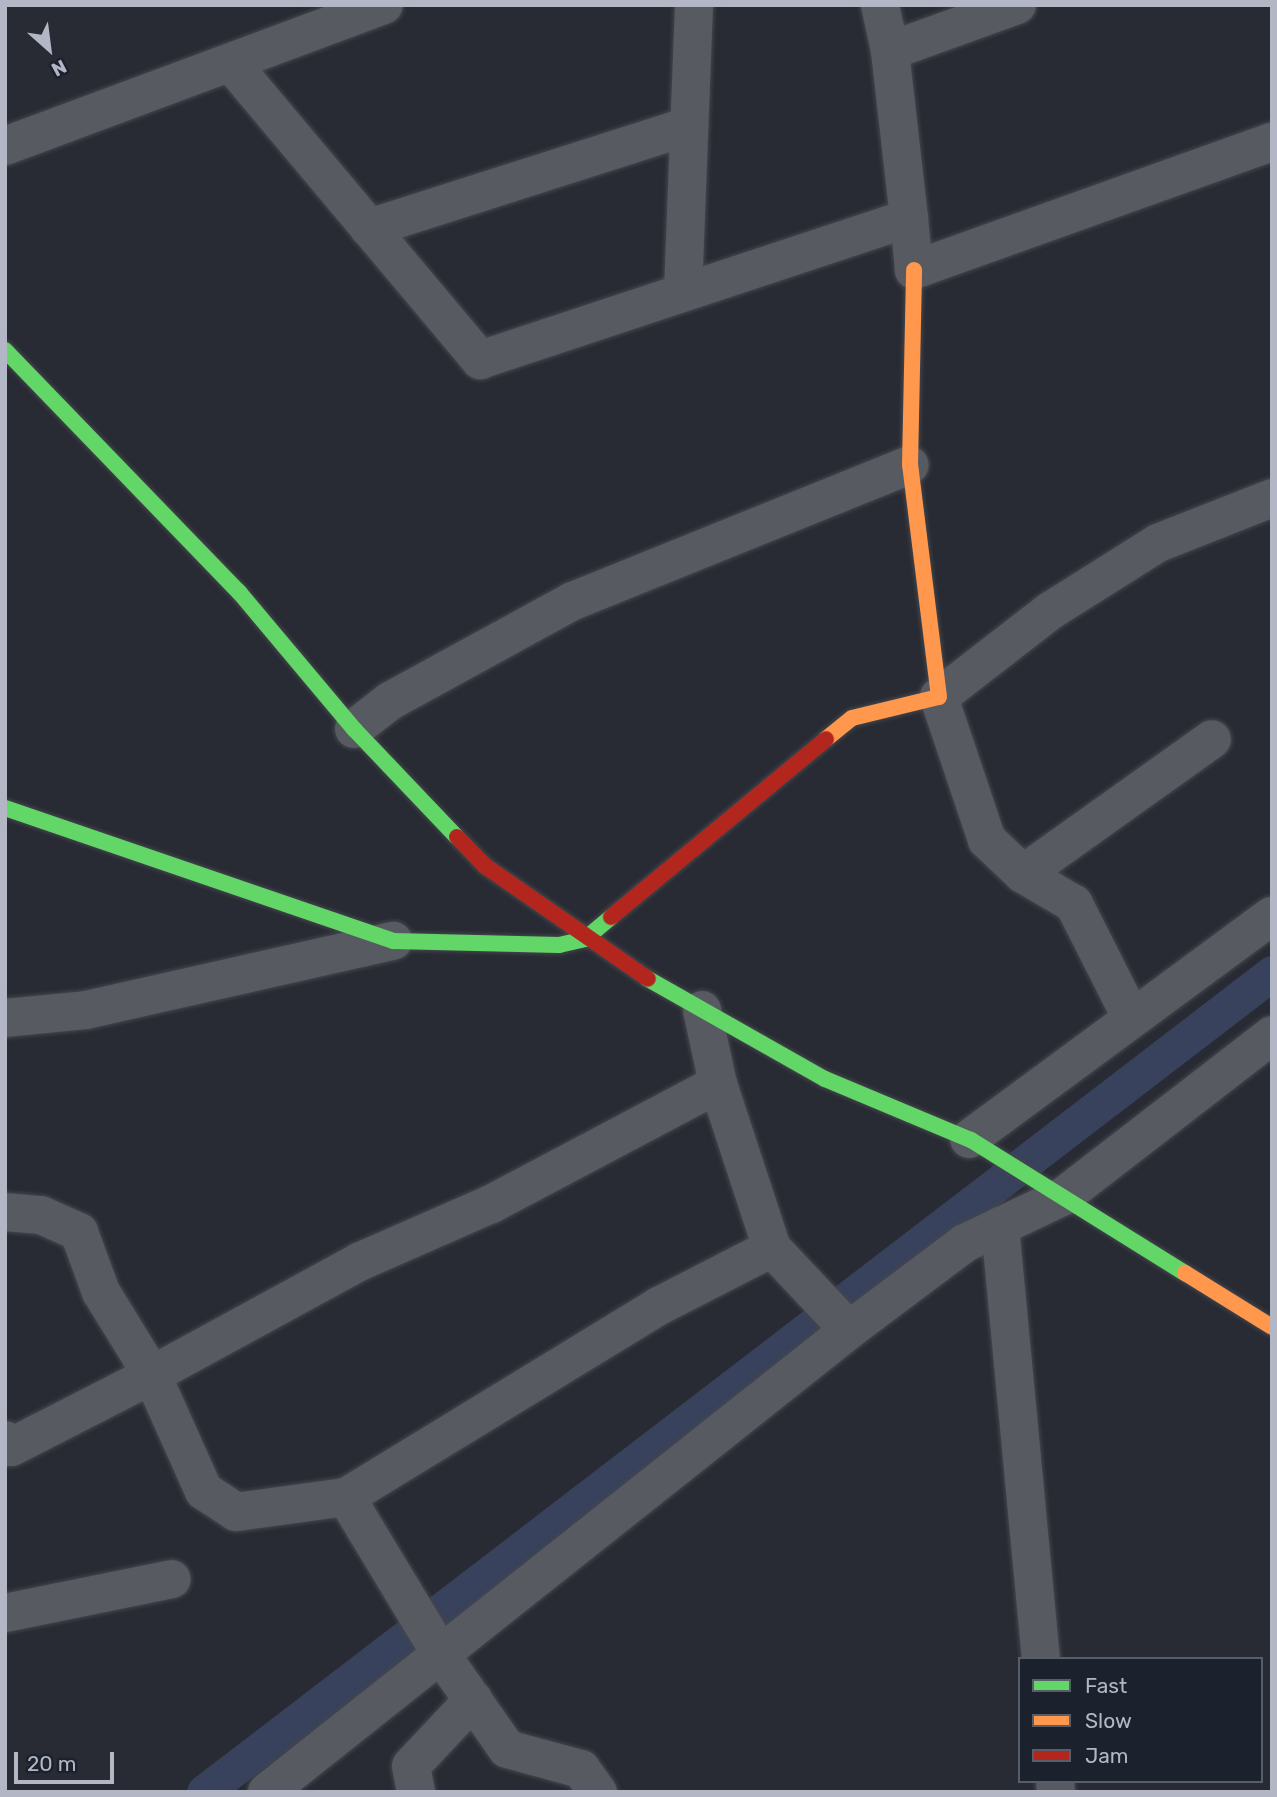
<!DOCTYPE html>
<style>
body{margin:0}
#map{position:relative;width:1277px;height:1797px;overflow:hidden;background:#282b33;font-family:Rubik,sans-serif}
div>[style]{position:absolute}
[style*='--x']{left:calc(var(--x)*1px);top:calc(var(--y)*1px);width:calc(var(--w)*1px);rotate:calc(var(--a)*1deg)}
.canal>*{height:35px;margin:-17.5px;padding:0 17.5px;transform-origin:17.5px;border-radius:17.5px;background:#38425c}
.roads{filter:drop-shadow(0 0 2px #44464d) drop-shadow(0 0 2px #44464d)}
.street>*{height:38px;margin:-19px;padding:0 19px;transform-origin:19px;border-radius:19px;background:#585a62}
.fast>*{height:16px;margin:-8px;padding:0 8px;transform-origin:8px;border-radius:8px;background:#63d668}
.slow>*{height:16px;margin:-8px;padding:0 8px;transform-origin:8px;border-radius:8px;background:#ff974d}
.jam>*{height:16px;margin:-8px;padding:0 8px;transform-origin:8px;border-radius:8px;background:#b3261e}
span{translate:-50% -50%;white-space:nowrap;text-align:center;line-height:1.15;-webkit-text-stroke:5px #1c212e;paint-order:stroke}
.frame{position:absolute;inset:0;border:7px solid #b2b6c5;pointer-events:none}
.legend{position:absolute;left:1018px;top:1657px;width:245px;height:126px;box-sizing:border-box;background:#1c212e;border:2px solid #585d6a;margin:0;padding:9px 12px;list-style:none;font-size:21px;color:#b2b6c5}
.legend li{display:flex;align-items:center;gap:14px;height:35px}
.legend b{width:35px;border:2px solid #585d6a}
.north{position:absolute;left:14px;top:14px;width:70px;height:70px;-webkit-text-stroke:5px #1c212e;paint-order:stroke;rotate:152deg;font-size:19px;font-weight:700;line-height:28px;text-align:center;color:#b2b6c5}
.north::after{content:'';display:block;margin:auto;width:24px;height:32px;background:#b2b6c5;clip-path:polygon(50% 0,100% 100%,50% 72%,0 100%)}
.scale{position:absolute;left:14px;top:1752px;width:100px;height:32px;box-sizing:border-box;border:4px solid #b2b6c5;border-top:0;padding-left:9px;font-size:21px;line-height:24px;white-space:nowrap;color:#b2b6c5;-webkit-text-stroke:5px #1c212e;paint-order:stroke}
</style>
<div id="map">
<div class="canal">
<div style="--x:204;--y:1792;--w:1346;--a:-37.48"></div>
</div>
<div class="roads">
<div class="street">
<div style="--x:880;--y:5;--w:47;--a:77.7"></div>
<div style="--x:231;--y:63;--w:388;--a:50"></div>
<div style="--x:480;--y:360;--w:452;--a:-18.3"></div>
<div style="--x:909;--y:218;--w:52;--a:84.5"></div>
<div style="--x:914;--y:270;--w:380;--a:-19.7"></div>
<div style="--x:5;--y:146;--w:404;--a:-20.4"></div>
<div style="--x:909;--y:218;--w:168;--a:-96.5"></div>
<div style="--x:890;--y:51;--w:135;--a:-19.9"></div>
<div style="--x:369;--y:228;--w:336;--a:-17.7"></div>
<div style="--x:683;--y:292;--w:287;--a:-87.8"></div>
<div style="--x:354;--y:729;--w:46;--a:-37.9"></div>
<div style="--x:390;--y:701;--w:209;--a:-28.7"></div>
<div style="--x:573;--y:601;--w:363;--a:-22"></div>
<div style="--x:1023;--y:874;--w:232;--a:-35.5"></div>
<div style="--x:702;--y:1010;--w:76;--a:77.8"></div>
<div style="--x:718;--y:1084;--w:173;--a:71.8"></div>
<div style="--x:772;--y:1248;--w:112;--a:46.8"></div>
<div style="--x:1131;--y:1017;--w:127;--a:-116.8"></div>
<div style="--x:1074;--y:904;--w:59;--a:-149.5"></div>
<div style="--x:1023;--y:874;--w:50;--a:-136.6"></div>
<div style="--x:987;--y:840;--w:151;--a:-108.6"></div>
<div style="--x:939;--y:697;--w:140;--a:-37.8"></div>
<div style="--x:1050;--y:611;--w:128;--a:-32.2"></div>
<div style="--x:1158;--y:543;--w:123;--a:-21.5"></div>
<div style="--x:5;--y:1018;--w:81;--a:-5.6"></div>
<div style="--x:86;--y:1010;--w:315;--a:-12.7"></div>
<div style="--x:718;--y:1084;--w:257;--a:152.1"></div>
<div style="--x:491;--y:1204;--w:144;--a:156.3"></div>
<div style="--x:359;--y:1262;--w:236;--a:151.4"></div>
<div style="--x:152;--y:1375;--w:127;--a:65.9"></div>
<div style="--x:204;--y:1491;--w:38;--a:33"></div>
<div style="--x:236;--y:1512;--w:111;--a:-7.8"></div>
<div style="--x:346;--y:1497;--w:367;--a:-31.4"></div>
<div style="--x:659;--y:1306;--w:127;--a:-27.2"></div>
<div style="--x:969;--y:1139;--w:376;--a:-36.4"></div>
<div style="--x:5;--y:1212;--w:36;--a:5"></div>
<div style="--x:41;--y:1215;--w:42;--a:24.1"></div>
<div style="--x:79;--y:1232;--w:64;--a:69.9"></div>
<div style="--x:101;--y:1292;--w:97;--a:58.4"></div>
<div style="--x:152;--y:1375;--w:158;--a:152.9"></div>
<div style="--x:11;--y:1447;--w:9;--a:-131"></div>
<div style="--x:1000;--y:1226;--w:435;--a:84.6"></div>
<div style="--x:346;--y:1497;--w:186;--a:58.9"></div>
<div style="--x:442;--y:1656;--w:113;--a:55"></div>
<div style="--x:507;--y:1749;--w:77;--a:15.1"></div>
<div style="--x:581;--y:1769;--w:29;--a:54"></div>
<div style="--x:5;--y:1613;--w:170;--a:-11.5"></div>
<div style="--x:1055;--y:1781;--w:11;--a:85"></div>
<div style="--x:267;--y:1792;--w:743;--a:-38.44"></div>
<div style="--x:849;--y:1330;--w:145;--a:-36.9"></div>
<div style="--x:965;--y:1243;--w:110;--a:-25.4"></div>
<div style="--x:1064;--y:1196;--w:263;--a:-37.7"></div>
<div style="--x:416;--y:1792;--w:26;--a:-101"></div>
<div style="--x:411;--y:1766;--w:91;--a:-46.8"></div>
</div>
<div class="fast">
<div style="--x:5;--y:350;--w:337;--a:46"></div>
<div style="--x:239;--y:592;--w:179;--a:50"></div>
<div style="--x:354;--y:729;--w:149;--a:46.4"></div>
<div style="--x:5;--y:808;--w:410;--a:18.9"></div>
<div style="--x:393;--y:941;--w:166;--a:1.4"></div>
<div style="--x:559;--y:945;--w:27;--a:-13"></div>
<div style="--x:585;--y:939;--w:34;--a:-40"></div>
<div style="--x:648;--y:979;--w:203;--a:29.5"></div>
<div style="--x:825;--y:1079;--w:158;--a:22.7"></div>
<div style="--x:971;--y:1140;--w:252;--a:31.9"></div>
</div>
<div class="slow">
<div style="--x:826;--y:739;--w:33;--a:-39"></div>
<div style="--x:852;--y:718;--w:89;--a:-13.6"></div>
<div style="--x:939;--y:697;--w:234;--a:-97.1"></div>
<div style="--x:910;--y:465;--w:195;--a:-88.8"></div>
<div style="--x:1185;--y:1273;--w:102;--a:31.8"></div>
</div>
<div class="jam">
<div style="--x:457;--y:837;--w:40;--a:46"></div>
<div style="--x:485;--y:866;--w:198;--a:34.7"></div>
<div style="--x:611;--y:917;--w:279;--a:-39.6"></div>
</div>
</div>
<div class="frame"></div>
<ul class="legend">
<li><b style="height:9px;background:#63d668"></b>Fast</li>
<li><b style="height:9px;background:#ff974d"></b>Slow</li>
<li><b style="height:9px;background:#b3261e"></b>Jam</li>
</ul>
<div class="north">N</div>
<div class="scale">20 m</div>
</div>
